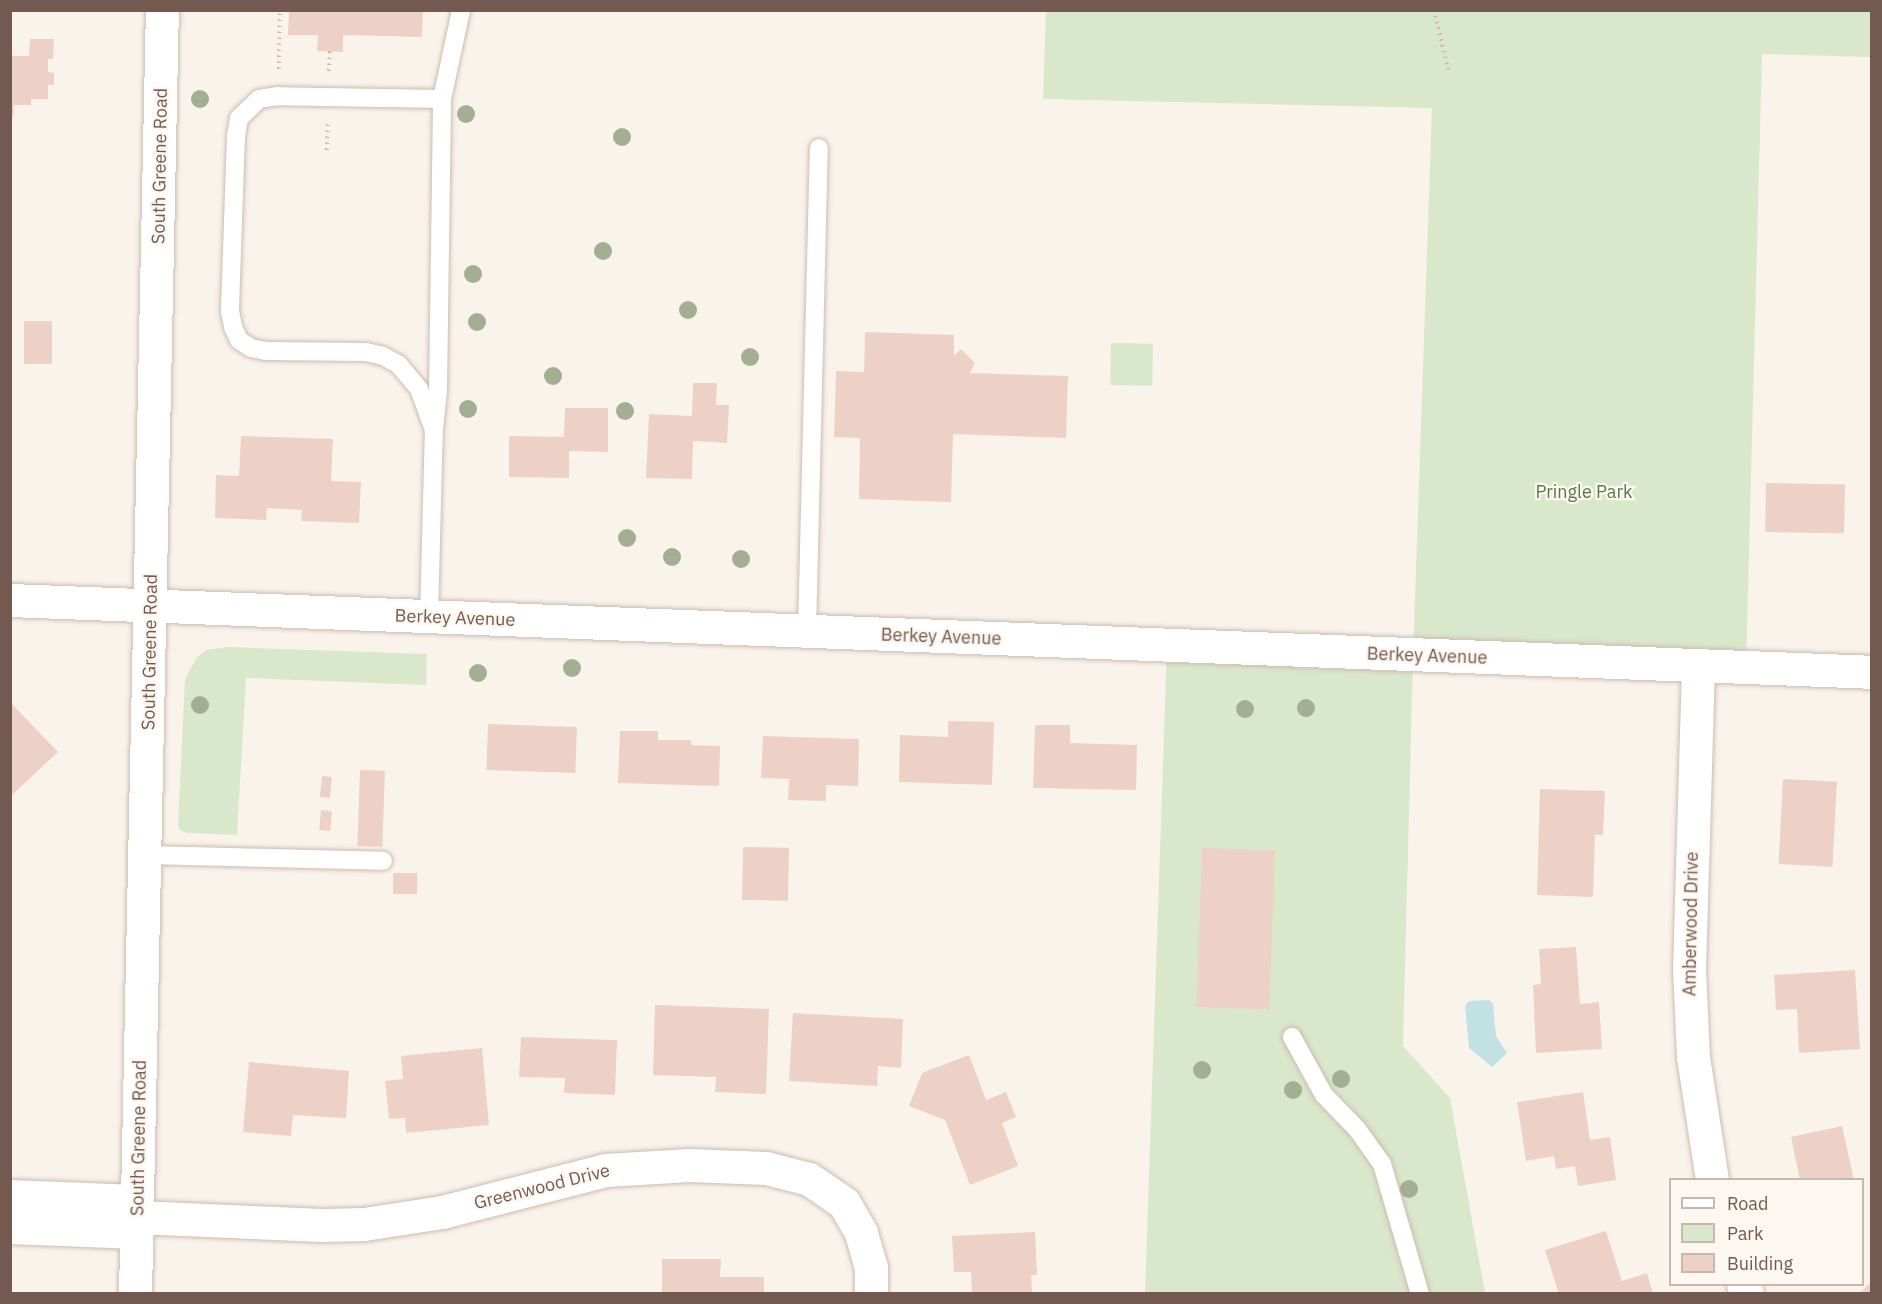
<!DOCTYPE html>
<style>
body{margin:0}
#map{position:relative;width:1882px;height:1304px;overflow:hidden;background:#faf3eb;font-family:"IBM Plex Sans",sans-serif}
div>[style]{position:absolute}
[style*='--x']{left:calc(var(--x)*1px);top:calc(var(--y)*1px);width:calc(var(--w)*1px);rotate:calc(var(--a)*1deg)}
.green>*{inset:0;background:#d9e7ca;transform-origin:0 0}
.water>*{inset:0;background:#c1e1e2}
.building>*{inset:0;background:#edd1c6;transform-origin:0 0}
.path>*{height:4px;margin-top:-2px;transform-origin:0;background:repeating-linear-gradient(90deg,#d2b4a8 0 1.5px,transparent 0 6px)}
.roads{filter:drop-shadow(0 0 2px #ccbbb2) drop-shadow(0 0 2px #ccbbb2)}
.lane>*{height:18px;margin:-9px;padding:0 9px;transform-origin:9px;border-radius:9px;background:#fff}
.street>*{height:33px;margin:-16.5px;padding:0 16.5px;transform-origin:16.5px;border-radius:16.5px;background:#fff}
.secondary>*{height:33px;margin:-16.5px;padding:0 16.5px;transform-origin:16.5px;border-radius:16.5px;background:#fff}
.trees>*{width:18px;height:18px;margin:-9px;border-radius:50%;background:#a3af92}
span{translate:-50% -50%;white-space:nowrap;text-align:center;line-height:1.15;-webkit-text-stroke:4.5px #fdf7f1;paint-order:stroke}
.street-label{font-size:18px;color:#735950}
.park-label{font-size:18px;color:#5c784a}
.frame{position:absolute;inset:0;border:12px solid #735950;pointer-events:none}
.legend{position:absolute;left:1669px;top:1178px;width:195px;height:108px;box-sizing:border-box;background:#fdf7f1;border:2px solid #c6b8b1;margin:0;padding:8px 10px;list-style:none;font-size:18px;color:#735950}
.legend li{display:flex;align-items:center;gap:12px;height:30px}
.legend b{width:30px;border:2px solid #c6b8b1}
</style>
<div id="map">
<div class="green">
<div style="clip-path:polygon(1046px 11px,1871px 11px,1871px 57px,1762px 54px,1746px 668px,1413px 656px,1403px 1046px,1450px 1098px,1485px 1293px,1145px 1293px,1167px 646px,1413px 656px,1432px 108px,1043px 99px)"></div>
<div style="left:1111px;top:343px;width:42px;height:42px;rotate:1deg"></div>
<div style="clip-path:polygon(227px 647px,427px 654px,426px 685px,246px 678px,237px 835px,187px 833px,180px 830px,178px 826px,185px 679px,197px 657px,207px 650px)"></div>
</div>
<div class="water">
<div style="clip-path:polygon(1489px 1000px,1493px 1004px,1496px 1036px,1507px 1053px,1492px 1067px,1469px 1048px,1465px 1006px,1469px 1001px)"></div>
</div>
<div class="building">
<div style="clip-path:polygon(289px 10px,423px 10px,422px 37px,343px 35px,343px 52px,317px 51px,318px 35px,288px 35px)"></div>
<div style="clip-path:polygon(30px 39px,54px 39px,53px 59px,48px 59px,48px 72px,54px 73px,54px 85px,48px 85px,48px 99px,31px 99px,31px 105px,14px 105px,13px 118px,10px 118px,10px 56px,29px 56px)"></div>
<div style="left:24px;top:321px;width:28px;height:43px"></div>
<div style="clip-path:polygon(865px 332px,954px 335px,954px 356px,961px 349px,975px 363px,970px 373px,1068px 376px,1066px 438px,953px 434px,951px 502px,859px 499px,860px 438px,834px 437px,836px 371px,864px 372px)"></div>
<div style="clip-path:polygon(693px 383px,717px 383px,716px 405px,729px 405px,727px 443px,693px 441px,692px 479px,646px 478px,649px 414px,692px 416px)"></div>
<div style="clip-path:polygon(565px 408px,608px 408px,608px 452px,569px 451px,569px 478px,509px 477px,509px 436px,564px 437px)"></div>
<div style="clip-path:polygon(241px 436px,333px 439px,331px 481px,361px 482px,359px 523px,301px 521px,302px 510px,267px 508px,266px 520px,215px 518px,216px 475px,239px 476px)"></div>
<div style="left:1766px;top:483px;width:79px;height:49px;rotate:1deg"></div>
<div style="clip-path:polygon(10px 702px,58px 752px,12px 795px,10px 794px)"></div>
<div style="clip-path:polygon(948px 721px,994px 722px,992px 785px,899px 782px,900px 735px,948px 737px)"></div>
<div style="left:488px;top:724px;width:89px;height:46px;rotate:2deg"></div>
<div style="clip-path:polygon(1035px 725px,1070px 725px,1070px 743px,1137px 745px,1136px 790px,1033px 788px)"></div>
<div style="clip-path:polygon(620px 731px,658px 731px,658px 740px,691px 740px,691px 745px,720px 746px,719px 786px,618px 783px)"></div>
<div style="clip-path:polygon(763px 736px,859px 739px,858px 786px,826px 785px,826px 801px,788px 800px,789px 779px,761px 778px)"></div>
<div style="left:360px;top:770px;width:25px;height:76px;rotate:2deg"></div>
<div style="left:322px;top:776px;width:10px;height:21px;rotate:6deg"></div>
<div style="left:1783px;top:779px;width:54px;height:85px;rotate:3deg"></div>
<div style="clip-path:polygon(1540px 789px,1605px 791px,1603px 835px,1595px 835px,1593px 897px,1537px 895px)"></div>
<div style="left:321px;top:810px;width:11px;height:20px;rotate:5deg"></div>
<div style="left:743px;top:847px;width:46px;height:53px;rotate:1deg"></div>
<div style="left:1202px;top:848px;width:73px;height:159px;rotate:2deg"></div>
<div style="left:393px;top:873px;width:24px;height:21px"></div>
<div style="clip-path:polygon(1576px 947px,1580px 1004px,1599px 1002px,1602px 1049px,1536px 1053px,1533px 985px,1541px 984px,1539px 949px)"></div>
<div style="clip-path:polygon(1855px 970px,1860px 1049px,1799px 1053px,1797px 1009px,1776px 1010px,1774px 975px)"></div>
<div style="clip-path:polygon(655px 1005px,769px 1009px,766px 1094px,715px 1092px,716px 1077px,653px 1075px)"></div>
<div style="clip-path:polygon(793px 1013px,903px 1019px,901px 1068px,878px 1066px,877px 1086px,789px 1081px)"></div>
<div style="clip-path:polygon(521px 1037px,617px 1040px,615px 1095px,564px 1093px,565px 1078px,519px 1077px)"></div>
<div style="clip-path:polygon(482px 1048px,489px 1125px,406px 1133px,405px 1118px,389px 1119px,385px 1081px,403px 1079px,401px 1056px)"></div>
<div style="clip-path:polygon(969px 1055px,986px 1100px,1006px 1092px,1016px 1117px,1002px 1123px,1018px 1166px,970px 1185px,945px 1120px,909px 1106px,922px 1073px)"></div>
<div style="clip-path:polygon(249px 1062px,349px 1071px,346px 1118px,293px 1115px,291px 1136px,243px 1132px)"></div>
<div style="clip-path:polygon(1583px 1092px,1590px 1140px,1610px 1137px,1616px 1180px,1578px 1186px,1575px 1166px,1556px 1169px,1554px 1156px,1526px 1161px,1517px 1102px)"></div>
<div style="clip-path:polygon(1842px 1126px,1854px 1180px,1800px 1180px,1791px 1137px)"></div>
<div style="clip-path:polygon(1606px 1231px,1622px 1281px,1647px 1273px,1653px 1294px,1559px 1294px,1545px 1250px)"></div>
<div style="clip-path:polygon(1035px 1232px,1037px 1275px,1031px 1275px,1032px 1294px,972px 1294px,971px 1272px,954px 1272px,952px 1236px)"></div>
<div style="clip-path:polygon(662px 1259px,721px 1259px,720px 1277px,764px 1277px,764px 1294px,662px 1294px)"></div>
<div style="clip-path:polygon(1872px 1281px,1872px 1294px,1859px 1294px)"></div>
</div>
<div class="path">
<div style="--x:1434;--y:10;--w:61;--a:76.7"></div>
<div style="--x:279;--y:69;--w:59;--a:-89"></div>
<div style="--x:329;--y:71;--w:20;--a:-87"></div>
<div style="--x:327;--y:150;--w:29;--a:-88"></div>
</div>
<div class="roads">
<div class="lane">
<div style="--x:442;--y:99;--w:91;--a:-77.9"></div>
<div style="--x:429;--y:617;--w:187;--a:-88.5"></div>
<div style="--x:434;--y:430;--w:40;--a:-84.3"></div>
<div style="--x:438;--y:390;--w:291;--a:-89.2"></div>
<div style="--x:442;--y:99;--w:164;--a:-179"></div>
<div style="--x:278;--y:96;--w:19;--a:171"></div>
<div style="--x:259;--y:99;--w:28;--a:136"></div>
<div style="--x:239;--y:118;--w:18;--a:99"></div>
<div style="--x:236;--y:136;--w:175;--a:92"></div>
<div style="--x:230;--y:311;--w:16;--a:79"></div>
<div style="--x:233;--y:327;--w:14;--a:65"></div>
<div style="--x:239;--y:340;--w:14;--a:34"></div>
<div style="--x:251;--y:348;--w:15;--a:11"></div>
<div style="--x:266;--y:351;--w:100;--a:0.6"></div>
<div style="--x:366;--y:352;--w:17;--a:13"></div>
<div style="--x:383;--y:356;--w:18;--a:29"></div>
<div style="--x:399;--y:365;--w:31;--a:50"></div>
<div style="--x:419;--y:389;--w:44;--a:69.9"></div>
<div style="--x:807;--y:632;--w:484;--a:-88.6"></div>
<div style="--x:145;--y:855;--w:238;--a:1.4"></div>
<div style="--x:1292;--y:1037;--w:66;--a:61.1"></div>
<div style="--x:1324;--y:1095;--w:47;--a:45.9"></div>
<div style="--x:1357;--y:1129;--w:43;--a:54.5"></div>
<div style="--x:1382;--y:1164;--w:135;--a:73.7"></div>
</div>
<div class="street">
<div style="--x:1698;--y:666;--w:302;--a:91.7"></div>
<div style="--x:1689;--y:968;--w:89;--a:87.4"></div>
<div style="--x:1693;--y:1057;--w:124;--a:81.2"></div>
<div style="--x:10;--y:1196;--w:127;--a:2.3"></div>
<div style="--x:137;--y:1217;--w:185;--a:2.5"></div>
<div style="--x:322;--y:1225;--w:42;--a:-1.4"></div>
<div style="--x:364;--y:1224;--w:79;--a:-8.7"></div>
<div style="--x:442;--y:1212;--w:168;--a:-14.4"></div>
<div style="--x:605;--y:1170;--w:84;--a:-3.4"></div>
<div style="--x:689;--y:1165;--w:77;--a:2.2"></div>
<div style="--x:766;--y:1168;--w:44;--a:14.3"></div>
<div style="--x:809;--y:1179;--w:42;--a:34.4"></div>
<div style="--x:844;--y:1203;--w:34;--a:60"></div>
<div style="--x:861;--y:1233;--w:35;--a:74"></div>
<div style="--x:871;--y:1267;--w:27;--a:90"></div>
<div style="--x:10;--y:1227;--w:127;--a:2.3"></div>
<div style="--x:1743;--y:1284;--w:11;--a:68"></div>
</div>
<div class="secondary">
<div style="--x:10;--y:600;--w:1863;--a:2.21"></div>
<div style="--x:135;--y:1294;--w:1284;--a:-88.8"></div>
</div>
</div>
<div class="trees">
<div style="left:200px;top:99px"></div>
<div style="left:466px;top:114px"></div>
<div style="left:622px;top:137px"></div>
<div style="left:603px;top:251px"></div>
<div style="left:473px;top:274px"></div>
<div style="left:688px;top:310px"></div>
<div style="left:477px;top:322px"></div>
<div style="left:750px;top:357px"></div>
<div style="left:553px;top:376px"></div>
<div style="left:468px;top:409px"></div>
<div style="left:625px;top:411px"></div>
<div style="left:627px;top:538px"></div>
<div style="left:672px;top:557px"></div>
<div style="left:741px;top:559px"></div>
<div style="left:572px;top:668px"></div>
<div style="left:478px;top:673px"></div>
<div style="left:200px;top:705px"></div>
<div style="left:1306px;top:708px"></div>
<div style="left:1245px;top:709px"></div>
<div style="left:1202px;top:1070px"></div>
<div style="left:1341px;top:1079px"></div>
<div style="left:1293px;top:1090px"></div>
<div style="left:1409px;top:1189px"></div>
</div>
<div class="street-label">
<span style="left:160px;top:166px;rotate:-89deg">South Greene Road</span>
<span style="left:455px;top:618px;rotate:2deg">Berkey Avenue</span>
<span style="left:941px;top:637px;rotate:2deg">Berkey Avenue</span>
<span style="left:150px;top:652px;rotate:-89deg">South Greene Road</span>
<span style="left:1427px;top:656px;rotate:2deg">Berkey Avenue</span>
<span style="left:1691px;top:924px;rotate:-89deg">Amberwood Drive</span>
<span style="left:139px;top:1138px;rotate:-89deg">South Greene Road</span>
<span style="left:542px;top:1187px;rotate:-14deg">Greenwood Drive</span>
</div>
<div class="park-label">
<span style="left:1584px;top:492px">Pringle Park</span>
</div>
<div class="frame"></div>
<ul class="legend">
<li><b style="height:8px;background:#fff"></b>Road</li>
<li><b style="height:16px;background:#d9e7ca"></b>Park</li>
<li><b style="height:16px;background:#edd1c6"></b>Building</li>
</ul>
</div>
